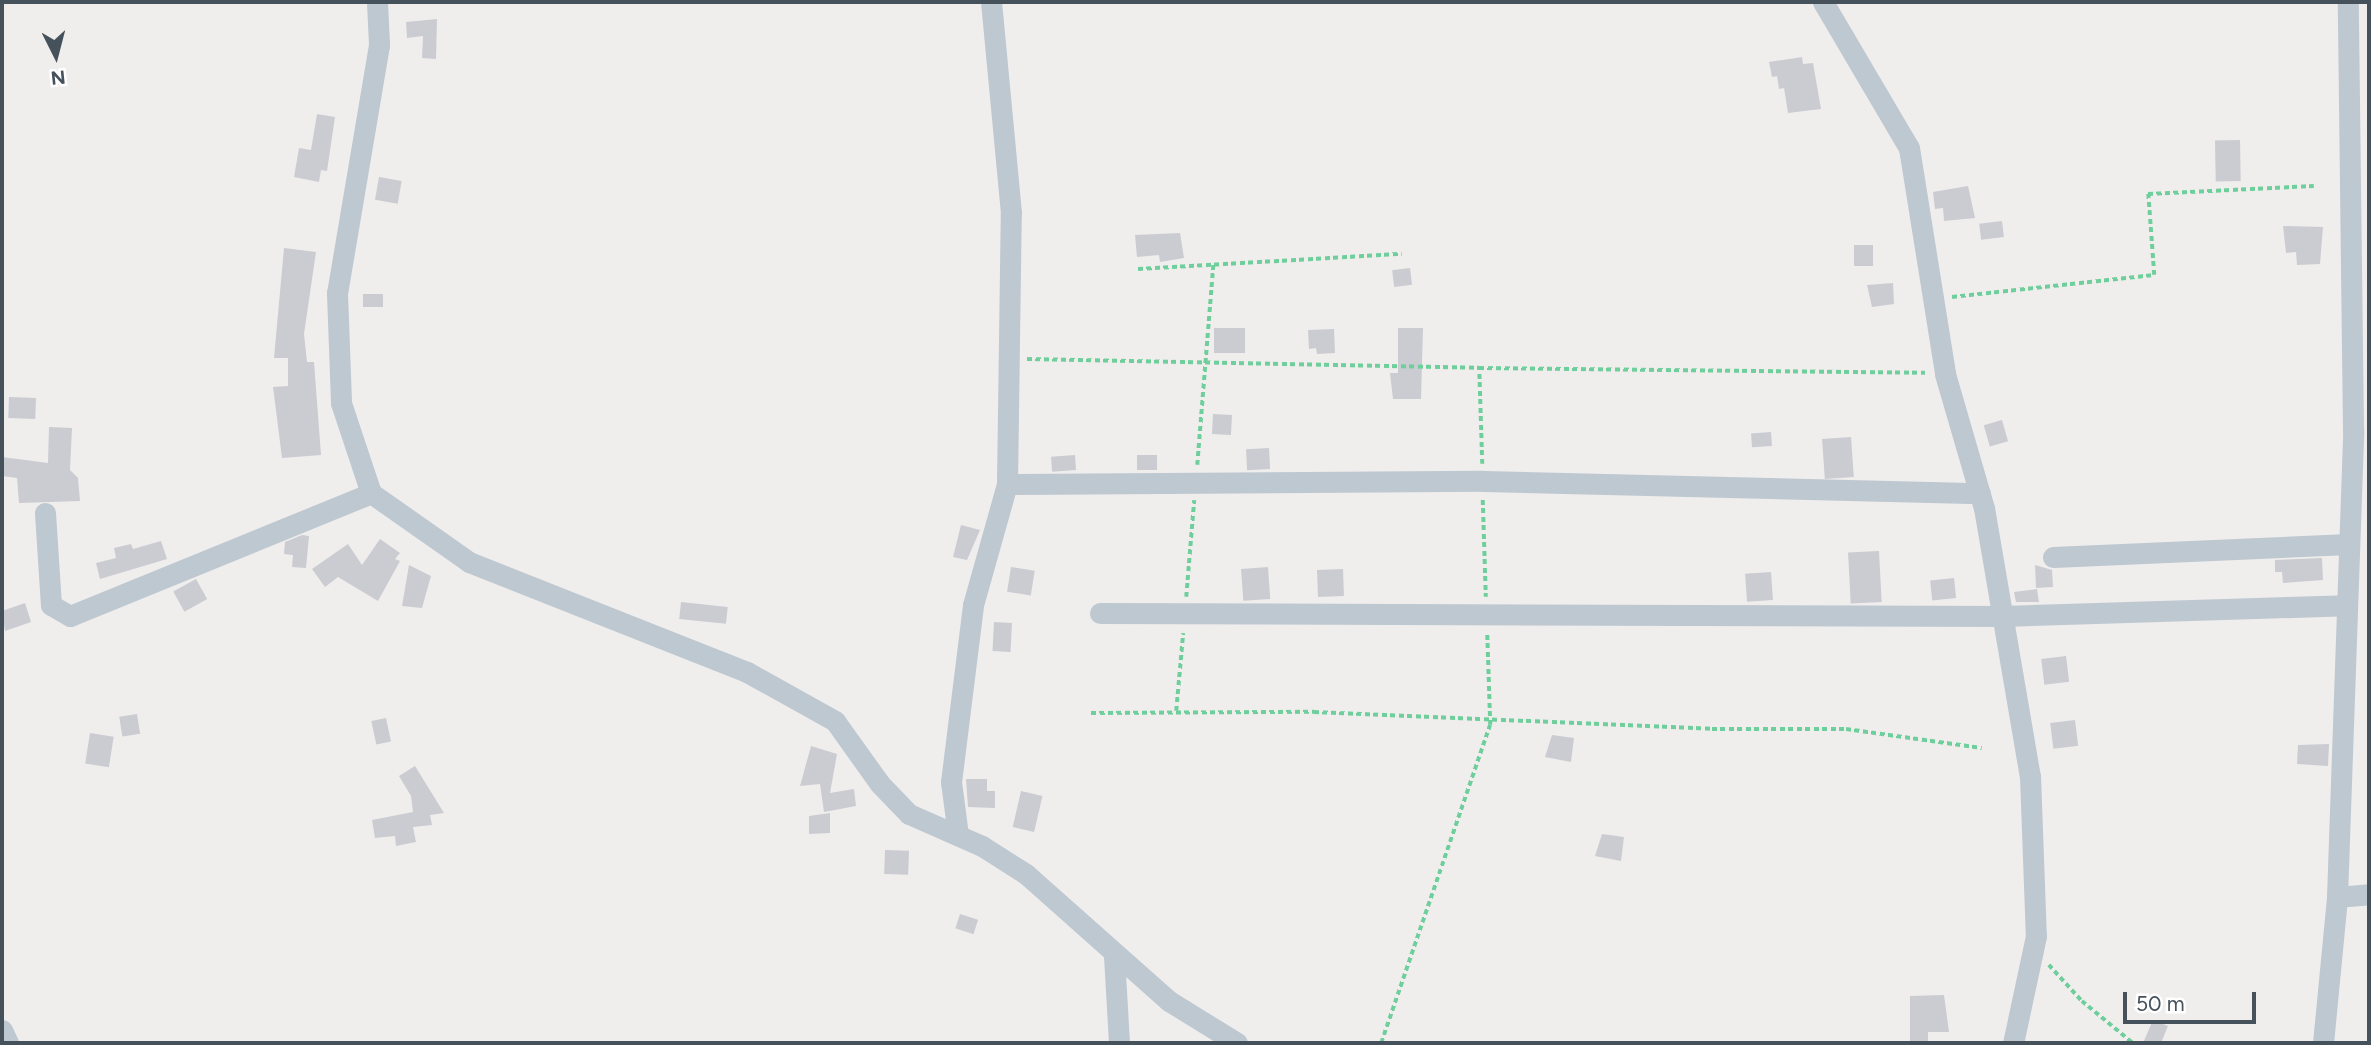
<!DOCTYPE html>
<style>
body{margin:0}
#map{position:relative;width:2371px;height:1045px;overflow:hidden;background:#f0eded;font-family:Figtree,sans-serif}
div>[style]{position:absolute}
[style*='--x']{left:calc(var(--x)*1px);top:calc(var(--y)*1px);width:calc(var(--w)*1px);rotate:calc(var(--a)*1deg)}
.building>*{inset:0;background:#caccd2;transform-origin:0 0}
.path>*{height:3.5px;margin-top:-1.75px;transform-origin:0;background:repeating-linear-gradient(90deg,#6fcf9c 0 5px,transparent 0 8.5px)}
.street>*{height:21px;margin:-10.5px;padding:0 10.5px;transform-origin:10.5px;border-radius:10.5px;background:#bdc8d0}
span{translate:-50% -50%;white-space:nowrap;text-align:center;line-height:1.15;-webkit-text-stroke:7px #fff;paint-order:stroke}
.frame{position:absolute;inset:0;border:4px solid #45515b;pointer-events:none}
.north{position:absolute;left:21px;top:21px;width:70px;height:70px;-webkit-text-stroke:5px #fff;paint-order:stroke;rotate:174deg;font-size:19px;font-weight:700;line-height:28px;text-align:center;color:#45515b}
.north::after{content:'';display:block;margin:auto;width:24px;height:32px;background:#45515b;clip-path:polygon(50% 0,100% 100%,50% 72%,0 100%)}
.scale{position:absolute;left:2123px;top:992px;width:133px;height:32px;box-sizing:border-box;border:4px solid #45515b;border-top:0;padding-left:9px;font-size:21px;line-height:24px;white-space:nowrap;color:#45515b;-webkit-text-stroke:5px #fff;paint-order:stroke}
</style>
<div id="map">
<div class="building">
<div style="clip-path:polygon(437px 19px,436px 59px,422px 58px,423px 36px,407px 38px,406px 22px)"></div>
<div style="clip-path:polygon(1802px 57px,1803px 64px,1813px 63px,1821px 109px,1788px 113px,1784px 88px,1779px 89px,1777px 76px,1772px 77px,1769px 62px)"></div>
<div style="clip-path:polygon(317px 114px,335px 117px,327px 171px,321px 170px,319px 182px,294px 177px,299px 148px,311px 150px)"></div>
<div style="left:2240px;top:140px;width:41px;height:25px;rotate:89deg"></div>
<div style="left:379px;top:177px;width:23px;height:23px;rotate:10deg"></div>
<div style="clip-path:polygon(1968px 186px,1975px 218px,1944px 221px,1943px 208px,1935px 209px,1933px 192px)"></div>
<div style="left:2002px;top:221px;width:16px;height:23px;rotate:83deg"></div>
<div style="clip-path:polygon(2283px 226px,2323px 227px,2320px 264px,2297px 265px,2296px 252px,2286px 253px)"></div>
<div style="clip-path:polygon(1180px 233px,1184px 258px,1160px 262px,1159px 255px,1137px 257px,1135px 235px)"></div>
<div style="left:1873px;top:245px;width:21px;height:19px;rotate:90deg"></div>
<div style="clip-path:polygon(284px 248px,316px 252px,304px 334px,307px 362px,314px 362px,321px 455px,282px 458px,273px 387px,288px 386px,288px 358px,274px 358px)"></div>
<div style="left:1410px;top:268px;width:17px;height:18px;rotate:83deg"></div>
<div style="clip-path:polygon(1893px 283px,1894px 304px,1872px 307px,1867px 285px)"></div>
<div style="left:363px;top:294px;width:20px;height:13px"></div>
<div style="left:1245px;top:328px;width:25px;height:31px;rotate:90deg"></div>
<div style="clip-path:polygon(1398px 328px,1423px 328px,1421px 399px,1393px 399px,1390px 373px,1398px 373px)"></div>
<div style="clip-path:polygon(1334px 329px,1335px 353px,1317px 354px,1316px 348px,1309px 349px,1308px 330px)"></div>
<div style="left:9px;top:397px;width:27px;height:21px;rotate:2deg"></div>
<div style="left:1213px;top:414px;width:19px;height:20px;rotate:3deg"></div>
<div style="left:2002px;top:420px;width:22px;height:19px;rotate:74deg"></div>
<div style="clip-path:polygon(49px 427px,72px 428px,70px 470px,78px 478px,80px 501px,19px 503px,17px 478px,2px 476px,2px 457px,48px 463px)"></div>
<div style="left:1771px;top:432px;width:14px;height:20px;rotate:86deg"></div>
<div style="left:1851px;top:437px;width:40px;height:29px;rotate:86deg"></div>
<div style="left:1269px;top:448px;width:21px;height:23px;rotate:87deg"></div>
<div style="left:1075px;top:455px;width:15px;height:24px;rotate:86deg"></div>
<div style="left:1157px;top:455px;width:15px;height:20px;rotate:90deg"></div>
<div style="clip-path:polygon(961px 525px,980px 530px,967px 560px,953px 557px)"></div>
<div style="clip-path:polygon(302px 535px,309px 536px,306px 568px,292px 567px,293px 555px,284px 554px,285px 542px)"></div>
<div style="clip-path:polygon(380px 539px,400px 553px,395px 559px,400px 561px,378px 601px,338px 577px,325px 587px,312px 569px,348px 544px,362px 565px)"></div>
<div style="clip-path:polygon(161px 541px,167px 559px,100px 579px,96px 563px,116px 558px,114px 548px,131px 544px,133px 549px)"></div>
<div style="left:1879px;top:551px;width:51px;height:31px;rotate:87deg"></div>
<div style="clip-path:polygon(2322px 558px,2323px 580px,2283px 583px,2282px 572px,2275px 572px,2275px 560px)"></div>
<div style="clip-path:polygon(409px 565px,431px 576px,422px 608px,402px 606px)"></div>
<div style="clip-path:polygon(2035px 565px,2052px 570px,2053px 587px,2036px 588px)"></div>
<div style="left:1011px;top:567px;width:24px;height:25px;rotate:9deg"></div>
<div style="left:1268px;top:567px;width:32px;height:27px;rotate:86deg"></div>
<div style="left:1343px;top:569px;width:27px;height:26px;rotate:88deg"></div>
<div style="left:1771px;top:572px;width:28px;height:26px;rotate:86deg"></div>
<div style="left:1954px;top:578px;width:20px;height:24px;rotate:84deg"></div>
<div style="left:196px;top:579px;width:23px;height:26px;rotate:61deg"></div>
<div style="clip-path:polygon(2037px 589px,2039px 602px,2016px 602px,2014px 592px)"></div>
<div style="left:681px;top:602px;width:47px;height:17px;rotate:6deg"></div>
<div style="clip-path:polygon(25px 603px,31px 622px,5px 631px,2px 611px)"></div>
<div style="left:994px;top:622px;width:18px;height:29px;rotate:3deg"></div>
<div style="left:2066px;top:656px;width:26px;height:25px;rotate:83deg"></div>
<div style="left:137px;top:714px;width:20px;height:18px;rotate:81deg"></div>
<div style="left:386px;top:718px;width:24px;height:15px;rotate:78deg"></div>
<div style="left:2075px;top:720px;width:26px;height:25px;rotate:83deg"></div>
<div style="left:90px;top:733px;width:24px;height:31px;rotate:9deg"></div>
<div style="clip-path:polygon(1552px 735px,1574px 738px,1571px 762px,1545px 757px)"></div>
<div style="clip-path:polygon(2329px 744px,2328px 766px,2297px 764px,2298px 745px)"></div>
<div style="clip-path:polygon(811px 746px,837px 754px,830px 793px,854px 789px,856px 806px,824px 812px,820px 784px,800px 786px)"></div>
<div style="clip-path:polygon(415px 766px,444px 813px,430px 815px,432px 825px,413px 827px,416px 842px,396px 846px,395px 836px,375px 838px,372px 820px,413px 812px,411px 796px,399px 776px)"></div>
<div style="clip-path:polygon(966px 779px,987px 779px,987px 791px,995px 791px,995px 808px,968px 807px)"></div>
<div style="left:1021px;top:791px;width:22px;height:37px;rotate:13deg"></div>
<div style="clip-path:polygon(830px 813px,830px 833px,809px 834px,809px 816px)"></div>
<div style="clip-path:polygon(1602px 834px,1624px 837px,1621px 861px,1595px 856px)"></div>
<div style="left:885px;top:850px;width:24px;height:24px;rotate:2deg"></div>
<div style="left:960px;top:914px;width:19px;height:15px;rotate:18deg"></div>
<div style="clip-path:polygon(1944px 995px,1949px 1032px,1928px 1032px,1928px 1041px,1910px 1042px,1910px 996px)"></div>
<div style="clip-path:polygon(2153px 1020px,2168px 1026px,2161px 1043px,2143px 1043px)"></div>
</div>
<div class="path">
<div style="--x:1138;--y:269;--w:264;--a:-3.3"></div>
<div style="--x:1952;--y:297;--w:203;--a:-6.2"></div>
<div style="--x:2154;--y:275;--w:81;--a:-94.2"></div>
<div style="--x:2148;--y:194;--w:166;--a:-2.8"></div>
<div style="--x:1027;--y:359;--w:452;--a:1.1"></div>
<div style="--x:1482;--y:464;--w:96;--a:-91.8"></div>
<div style="--x:1479;--y:368;--w:446;--a:0.6"></div>
<div style="--x:1197;--y:465;--w:202;--a:-85.4"></div>
<div style="--x:1483;--y:500;--w:97;--a:88.2"></div>
<div style="--x:1186;--y:597;--w:97;--a:-85.3"></div>
<div style="--x:1176;--y:711;--w:78;--a:-84.9"></div>
<div style="--x:1091;--y:713;--w:223;--a:-0.3"></div>
<div style="--x:1314;--y:712;--w:398;--a:2.4"></div>
<div style="--x:1712;--y:729;--w:134;--a:0"></div>
<div style="--x:1846;--y:729;--w:137;--a:8"></div>
<div style="--x:2049;--y:965;--w:49;--a:47.5"></div>
<div style="--x:2082;--y:1001;--w:66;--a:39.5"></div>
<div style="--x:1381;--y:1043;--w:336;--a:-71.1"></div>
<div style="--x:1490;--y:725;--w:92;--a:-91.9"></div>
</div>
<div class="street">
<div style="--x:377;--y:2;--w:43;--a:87.3"></div>
<div style="--x:379;--y:45;--w:252;--a:99.6"></div>
<div style="--x:337;--y:293;--w:110;--a:87.9"></div>
<div style="--x:341;--y:403;--w:95;--a:71.6"></div>
<div style="--x:371;--y:493;--w:120;--a:35.1"></div>
<div style="--x:469;--y:562;--w:299;--a:21.6"></div>
<div style="--x:747;--y:672;--w:101;--a:29.1"></div>
<div style="--x:835;--y:721;--w:77;--a:54.5"></div>
<div style="--x:880;--y:784;--w:42;--a:46"></div>
<div style="--x:909;--y:814;--w:80;--a:23.7"></div>
<div style="--x:982;--y:846;--w:52;--a:32.5"></div>
<div style="--x:1026;--y:874;--w:191;--a:41.6"></div>
<div style="--x:1169;--y:1001;--w:80;--a:31.7"></div>
<div style="--x:1823;--y:2;--w:169;--a:59.5"></div>
<div style="--x:1909;--y:148;--w:229;--a:80.9"></div>
<div style="--x:1945;--y:374;--w:140;--a:73.8"></div>
<div style="--x:1984;--y:508;--w:272;--a:80.3"></div>
<div style="--x:2030;--y:776;--w:160;--a:87.9"></div>
<div style="--x:2036;--y:936;--w:109;--a:102.1"></div>
<div style="--x:1007;--y:484;--w:476;--a:-0.4"></div>
<div style="--x:1483;--y:481;--w:497;--a:1.4"></div>
<div style="--x:45;--y:513;--w:92;--a:86.3"></div>
<div style="--x:51;--y:605;--w:22;--a:30"></div>
<div style="--x:70;--y:616;--w:325;--a:-22.2"></div>
<div style="--x:2053;--y:557;--w:296;--a:-2.5"></div>
<div style="--x:1100;--y:613;--w:903;--a:0.19"></div>
<div style="--x:2003;--y:616;--w:344;--a:-1.8"></div>
<div style="--x:958;--y:835;--w:53;--a:-97.5"></div>
<div style="--x:951;--y:782;--w:178;--a:-82.9"></div>
<div style="--x:973;--y:605;--w:126;--a:-74.3"></div>
<div style="--x:1007;--y:484;--w:271;--a:-89.2"></div>
<div style="--x:1011;--y:213;--w:212;--a:-95.4"></div>
<div style="--x:2337;--y:897;--w:32;--a:-5"></div>
<div style="--x:1114;--y:956;--w:87;--a:86.7"></div>
<div style="--x:2;--y:1030;--w:14;--a:65"></div>
<div style="--x:2323;--y:1043;--w:147;--a:-84.5"></div>
<div style="--x:2337;--y:897;--w:467;--a:-88"></div>
<div style="--x:2353;--y:430;--w:428;--a:-90.7"></div>
</div>
<div class="frame"></div>
<div class="north">N</div>
<div class="scale">50 m</div>
</div>
